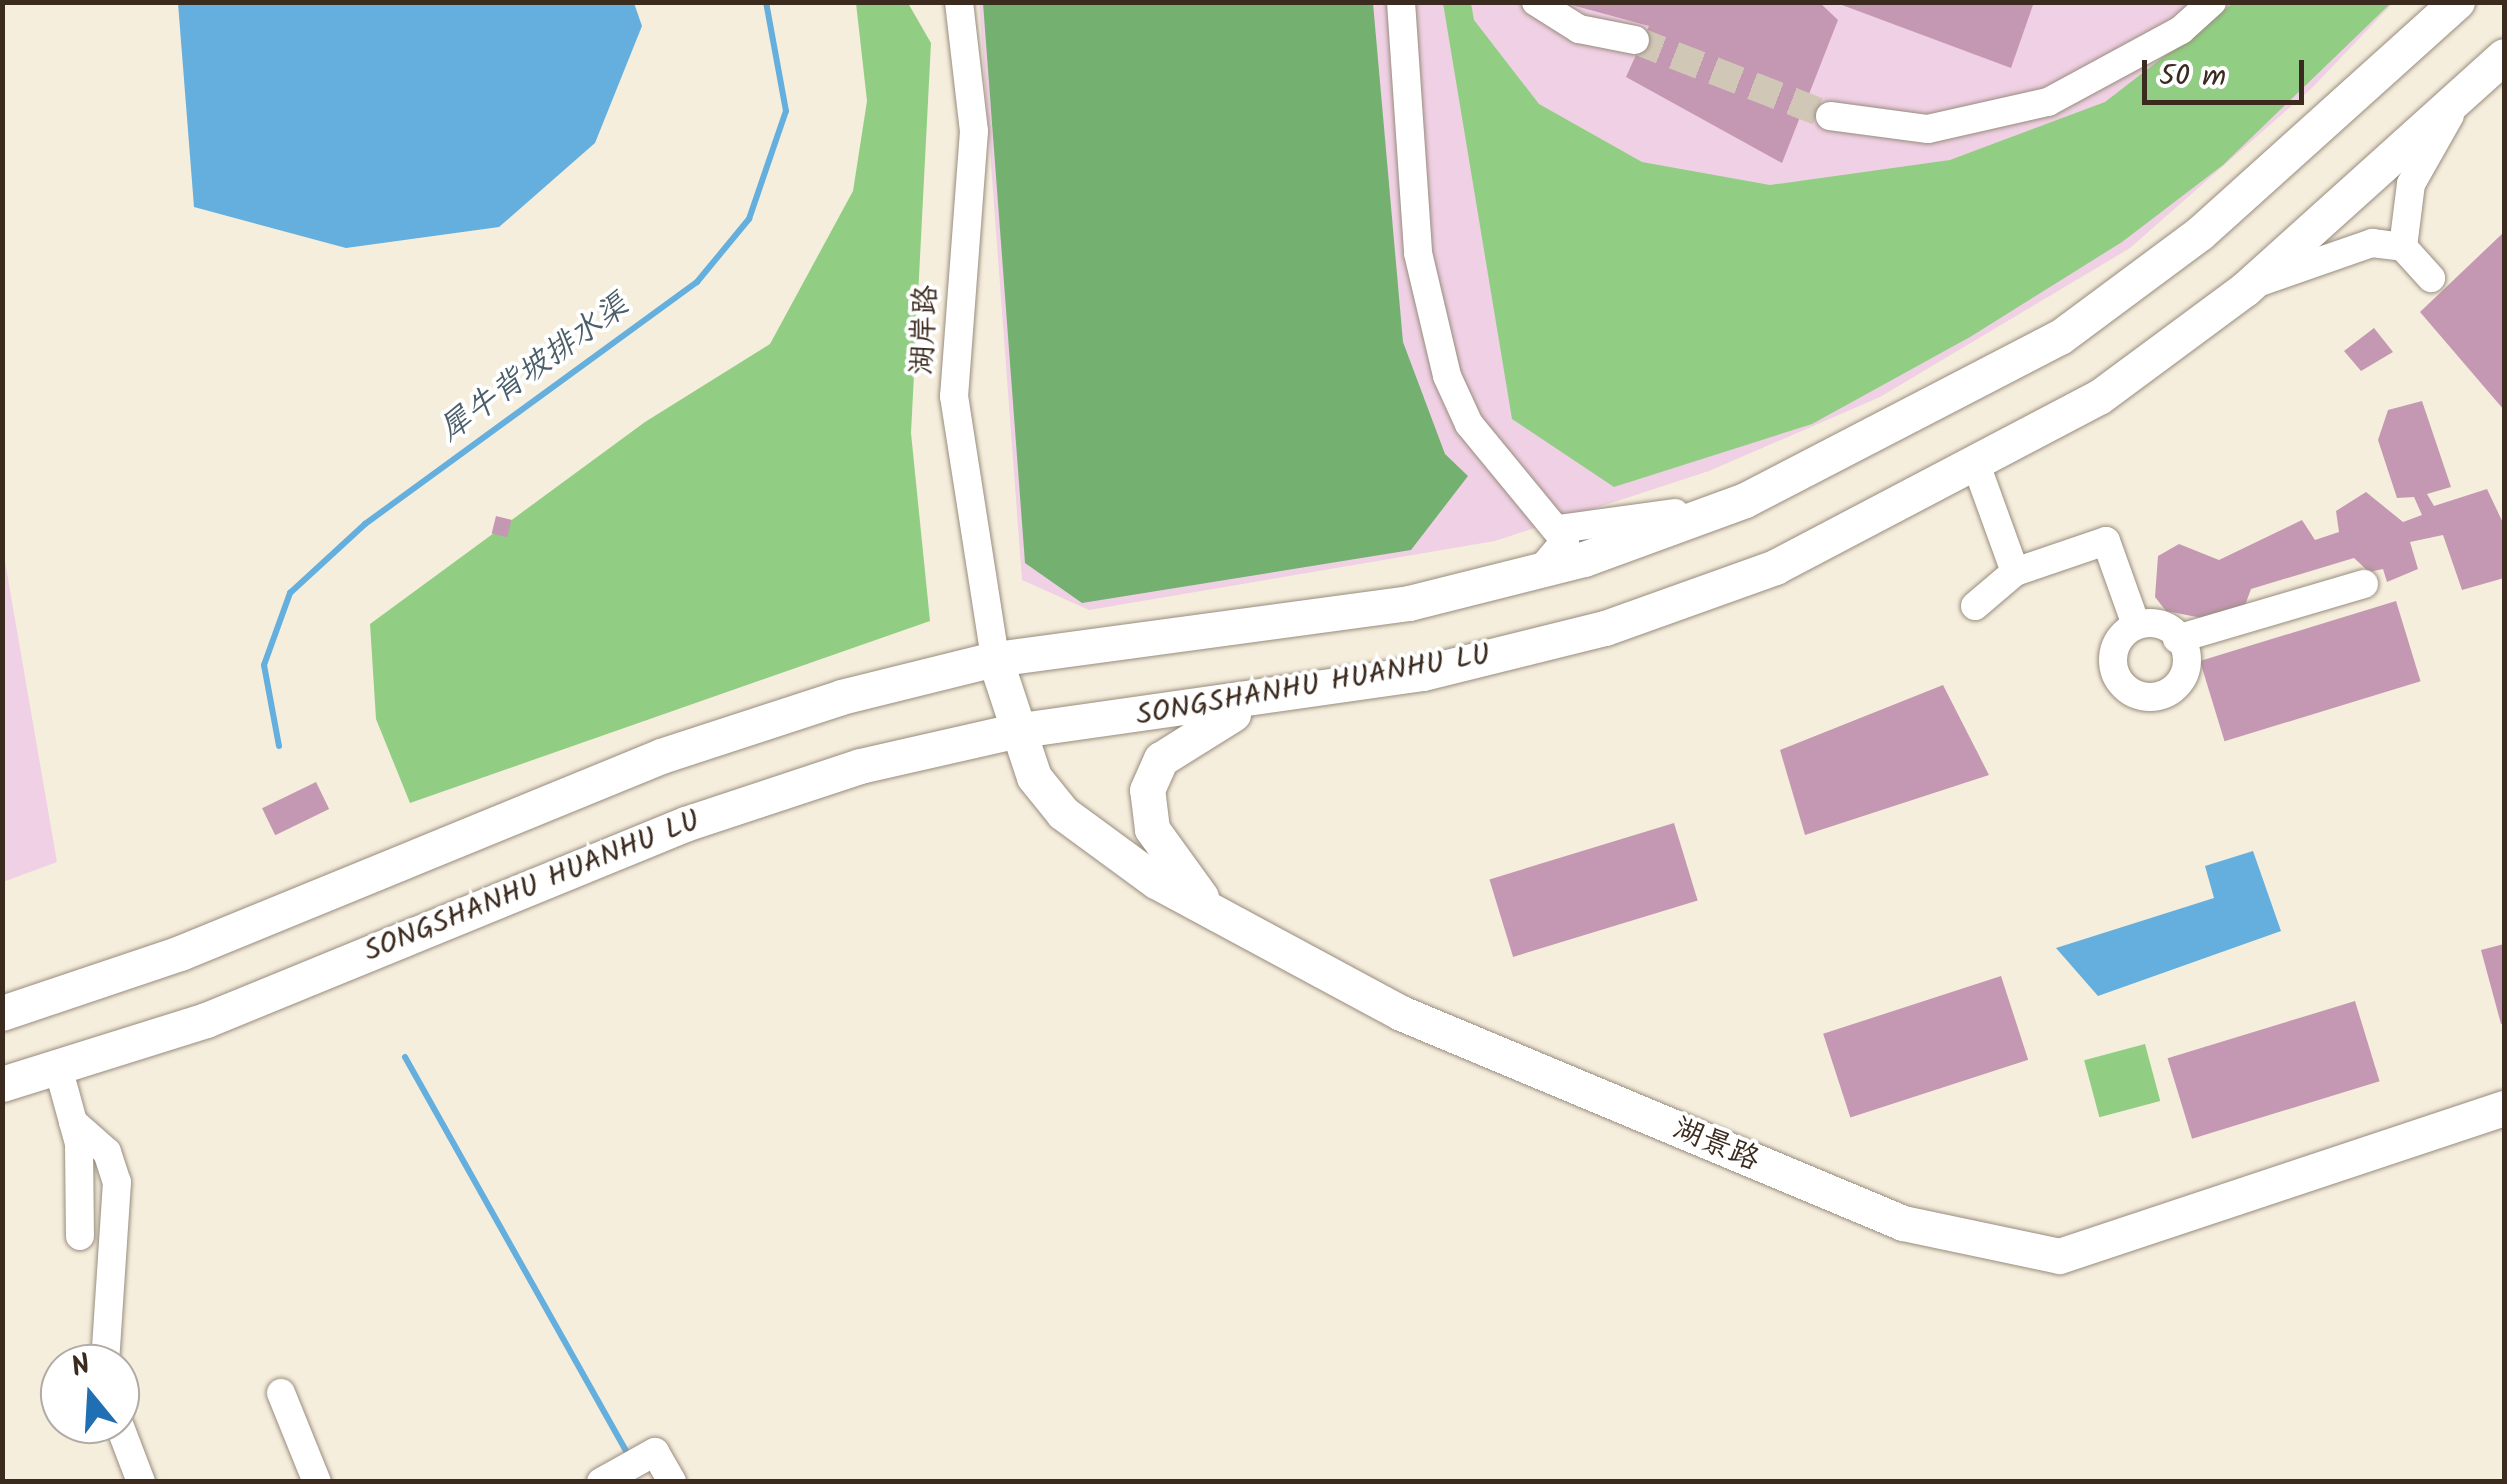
<!DOCTYPE html>
<meta charset="utf-8">
<style>
body{margin:0}
#map{position:relative;width:2507px;height:1484px;overflow:hidden;background:#f6eedd;font-family:Kalam,"LXGW WenKai TC",sans-serif}
div>[style]{position:absolute}
[style*='--x']{left:calc(var(--x)*1px);top:calc(var(--y)*1px);width:calc(var(--w)*1px);rotate:calc(var(--a)*1deg)}
.built>*{inset:0;background:#f0d0e4}
.green>*{inset:0;background:#91ce83;transform-origin:0 0}
.forest>*{inset:0;background:#74b171}
.water>*{inset:0;background:#64afdd}
.stream>*{height:6px;margin:-3px;padding:0 3px;transform-origin:3px;border-radius:3px;background:#64afdd}
.building>*{inset:0;background:#c498b2;transform-origin:0 0}
.minor-tunnel>*{height:28px;margin-top:-14px;transform-origin:0;background:repeating-linear-gradient(90deg,#d1c7b7 0 28px,transparent 0 42px)}
.roads{filter:drop-shadow(0 0 2px #988c7e) drop-shadow(0 0 2px #988c7e)}
.minor>*{height:28px;margin:-14px;padding:0 14px;transform-origin:14px;border-radius:14px;background:#fff}
.minor>.ring{margin:-14px;padding:0;box-sizing:content-box;background:none;border:28px solid #fff;border-radius:50%}
.major>*{height:35px;margin:-17.5px;padding:0 17.5px;transform-origin:17.5px;border-radius:17.5px;background:#fff}
span{translate:-50% -50%;white-space:nowrap;text-align:center;line-height:1.15;-webkit-text-stroke:8px #fff;paint-order:stroke}
.street-label{font-size:30px;color:#3b2a1e}
.water-label{font-size:32px;color:#4b5f6a;font-style:italic}
.frame{position:absolute;inset:0;border:5px solid #3b2a1e;pointer-events:none}
.north{position:absolute;left:40px;top:1344px;width:100px;height:100px;box-sizing:border-box;background:#fff;border:2px solid #b1aaa5;border-radius:50%;rotate:342deg;font-size:28px;font-weight:700;line-height:40px;text-align:center;color:#3b2a1e}
.north::after{content:'';display:block;margin:auto;width:35px;height:45px;background:#1f6fb2;clip-path:polygon(50% 0,100% 100%,50% 72%,0 100%)}
.scale{position:absolute;left:2142px;top:60px;width:162px;height:45px;box-sizing:border-box;border:5px solid #3b2a1e;border-top:0;padding-left:12px;font-size:30px;line-height:35px;white-space:nowrap;color:#3b2a1e;-webkit-text-stroke:8px #fff;paint-order:stroke}
</style>
<div id="map">
<div class="built">
<div style="clip-path:polygon(979px 3px,2393px 3px,2312px 88px,2130px 248px,1880px 397px,1709px 471px,1495px 541px,1089px 610px,1022px 580px)"></div>
<div style="clip-path:polygon(3px 550px,57px 862px,3px 882px,2px 882px)"></div>
</div>
<div class="green">
<div style="clip-path:polygon(856px 3px,908px 3px,931px 43px,911px 433px,930px 621px,410px 803px,376px 719px,370px 624px,645px 422px,770px 344px,853px 191px,867px 101px)"></div>
<div style="clip-path:polygon(1443px 3px,1471px 3px,1474px 20px,1539px 104px,1642px 162px,1770px 185px,1950px 160px,2105px 102px,2233px 3px,2391px 3px,2223px 165px,2122px 242px,1970px 337px,1812px 424px,1614px 487px,1512px 419px)"></div>
<div style="left:2145px;top:1044px;width:59px;height:63px;rotate:75deg"></div>
</div>
<div class="forest">
<div style="clip-path:polygon(983px 3px,1373px 3px,1403px 342px,1445px 454px,1468px 476px,1411px 550px,1082px 603px,1025px 563px)"></div>
</div>
<div class="water">
<div style="clip-path:polygon(178px 3px,634px 3px,642px 26px,595px 143px,499px 227px,346px 248px,194px 207px)"></div>
<div style="clip-path:polygon(2253px 851px,2281px 931px,2098px 996px,2056px 948px,2214px 898px,2205px 866px)"></div>
</div>
<div class="stream">
<div style="--x:279;--y:746;--w:82;--a:-100.5"></div>
<div style="--x:264;--y:665;--w:77;--a:-70.1"></div>
<div style="--x:290;--y:593;--w:102;--a:-42.6"></div>
<div style="--x:365;--y:524;--w:411;--a:-36.1"></div>
<div style="--x:697;--y:282;--w:82;--a:-50.5"></div>
<div style="--x:749;--y:219;--w:114;--a:-71.1"></div>
<div style="--x:786;--y:111;--w:111;--a:-100.4"></div>
<div style="--x:405;--y:1057;--w:461;--a:60.7"></div>
</div>
<div class="building">
<div style="clip-path:polygon(1561px 2px,1819px 2px,1838px 20px,1782px 163px,1626px 77px,1649px 26px)"></div>
<div style="clip-path:polygon(1834px 2px,2034px 2px,2011px 68px)"></div>
<div style="clip-path:polygon(2504px 232px,2504px 410px,2420px 312px)"></div>
<div style="clip-path:polygon(2374px 328px,2393px 352px,2361px 371px,2344px 351px)"></div>
<div style="clip-path:polygon(2422px 401px,2451px 487px,2427px 494px,2434px 506px,2487px 489px,2504px 525px,2504px 578px,2462px 590px,2443px 535px,2410px 542px,2418px 569px,2387px 582px,2383px 569px,2369px 572px,2354px 558px,2251px 589px,2244px 608px,2202px 618px,2166px 611px,2155px 597px,2158px 556px,2179px 544px,2219px 560px,2302px 520px,2315px 540px,2339px 532px,2336px 511px,2366px 492px,2403px 522px,2422px 515px,2414px 497px,2397px 498px,2378px 440px,2388px 410px)"></div>
<div style="left:496px;top:516px;width:16px;height:18px;rotate:14deg"></div>
<div style="left:2396px;top:601px;width:84px;height:205px;rotate:73deg"></div>
<div style="clip-path:polygon(1943px 685px,1989px 775px,1805px 835px,1780px 750px)"></div>
<div style="left:316px;top:782px;width:30px;height:60px;rotate:64deg"></div>
<div style="left:1674px;top:823px;width:81px;height:193px;rotate:73deg"></div>
<div style="clip-path:polygon(2504px 944px,2504px 1023px,2501px 1024px,2481px 950px)"></div>
<div style="left:2001px;top:976px;width:88px;height:187px;rotate:72deg"></div>
<div style="left:2355px;top:1001px;width:84px;height:196px;rotate:73deg"></div>
</div>
<div class="minor-tunnel">
<div style="--x:1635;--y:40;--w:209;--a:21.3"></div>
</div>
<div class="roads">
<div class="minor">
<div style="--x:959;--y:2;--w:130;--a:83.4"></div>
<div style="--x:974;--y:131;--w:266;--a:94.3"></div>
<div style="--x:954;--y:396;--w:266;--a:81.1"></div>
<div style="--x:1401;--y:2;--w:252;--a:86.1"></div>
<div style="--x:1418;--y:253;--w:126;--a:76.7"></div>
<div style="--x:1447;--y:376;--w:53;--a:65.4"></div>
<div style="--x:1469;--y:424;--w:151;--a:50.6"></div>
<div style="--x:1565;--y:541;--w:38;--a:130"></div>
<div style="--x:1536;--y:2;--w:51;--a:32.1"></div>
<div style="--x:1579;--y:29;--w:57;--a:11.1"></div>
<div style="--x:1830;--y:116;--w:99;--a:7.6"></div>
<div style="--x:1928;--y:129;--w:123;--a:-12.7"></div>
<div style="--x:2048;--y:102;--w:151;--a:-28.4"></div>
<div style="--x:2181;--y:30;--w:42;--a:-42.1"></div>
<div style="--x:2403;--y:247;--w:64;--a:-82.8"></div>
<div style="--x:2411;--y:184;--w:79;--a:-60.5"></div>
<div style="--x:2260;--y:282;--w:119;--a:-19.2"></div>
<div style="--x:2372;--y:243;--w:31;--a:7"></div>
<div style="--x:2403;--y:247;--w:42;--a:47.9"></div>
<div style="--x:1977;--y:467;--w:112;--a:70.1"></div>
<div style="--x:2015;--y:572;--w:96;--a:-18.8"></div>
<div style="--x:2106;--y:541;--w:86;--a:70.3"></div>
<div style="--x:1559;--y:529;--w:117;--a:-7.9"></div>
<div style="--x:1975;--y:606;--w:52;--a:-40.4"></div>
<div class="ring" style="left:2113px;top:623px;width:46px;height:46px"></div>
<div style="--x:2177;--y:639;--w:195;--a:-16.4"></div>
<div style="--x:58;--y:1067;--w:80;--a:74.7"></div>
<div style="--x:79;--y:1144;--w:92;--a:89.4"></div>
<div style="--x:73;--y:1122;--w:45;--a:41.4"></div>
<div style="--x:107;--y:1152;--w:32;--a:72"></div>
<div style="--x:117;--y:1182;--w:182;--a:93.8"></div>
<div style="--x:281;--y:1393;--w:96;--a:68"></div>
<div style="--x:119;--y:1424;--w:62;--a:69.2"></div>
<div style="--x:601;--y:1482;--w:62;--a:-29.1"></div>
<div style="--x:655;--y:1452;--w:34;--a:60"></div>
</div>
<div class="major">
<div style="--x:995;--y:659;--w:124;--a:71.7"></div>
<div style="--x:1034;--y:777;--w:46;--a:51.1"></div>
<div style="--x:1063;--y:813;--w:115;--a:36.2"></div>
<div style="--x:1156;--y:881;--w:278;--a:28.3"></div>
<div style="--x:1401;--y:1013;--w:544;--a:22.7"></div>
<div style="--x:1903;--y:1223;--w:159;--a:11.9"></div>
<div style="--x:2059;--y:1256;--w:469;--a:-18.4"></div>
<div style="--x:1201;--y:897;--w:84;--a:-125.8"></div>
<div style="--x:1152;--y:829;--w:39;--a:-97"></div>
<div style="--x:1147;--y:790;--w:34;--a:-66"></div>
<div style="--x:1161;--y:759;--w:85;--a:-32"></div>
<div style="--x:2;--y:1013;--w:188;--a:-18.6"></div>
<div style="--x:180;--y:953;--w:520;--a:-22.27"></div>
<div style="--x:661;--y:756;--w:189;--a:-18.1"></div>
<div style="--x:841;--y:697;--w:159;--a:-13.9"></div>
<div style="--x:995;--y:659;--w:418;--a:-7.7"></div>
<div style="--x:1409;--y:603;--w:180;--a:-14.1"></div>
<div style="--x:1584;--y:559;--w:171;--a:-20.1"></div>
<div style="--x:1745;--y:500;--w:355;--a:-27.4"></div>
<div style="--x:2060;--y:337;--w:174;--a:-36.6"></div>
<div style="--x:2200;--y:233;--w:346;--a:-42"></div>
<div style="--x:2;--y:1084;--w:214;--a:-17.4"></div>
<div style="--x:206;--y:1020;--w:518;--a:-22.25"></div>
<div style="--x:685;--y:824;--w:184;--a:-18.3"></div>
<div style="--x:860;--y:766;--w:158;--a:-12.8"></div>
<div style="--x:1014;--y:731;--w:413;--a:-8.1"></div>
<div style="--x:1423;--y:673;--w:187;--a:-13.9"></div>
<div style="--x:1605;--y:628;--w:181;--a:-19.7"></div>
<div style="--x:1775;--y:567;--w:366;--a:-27.7"></div>
<div style="--x:2099;--y:397;--w:182;--a:-36.5"></div>
<div style="--x:2245;--y:289;--w:348;--a:-42"></div>
</div>
</div>
<div class="street-label">
<span style="left:925px;top:330px;rotate:-87deg">湖岸路</span>
<span style="left:1313px;top:686px;rotate:-10deg">SONGSHANHU HUANHU LU</span>
<span style="left:532px;top:887px;rotate:-22deg">SONGSHANHU HUANHU LU</span>
<span style="left:1716px;top:1145px;rotate:23deg">湖景路</span>
</div>
<div class="water-label">
<span style="left:535px;top:369px;rotate:-36deg">犀牛背坡排水渠</span>
</div>
<div class="frame"></div>
<div class="north">N</div>
<div class="scale">50 m</div>
</div>
